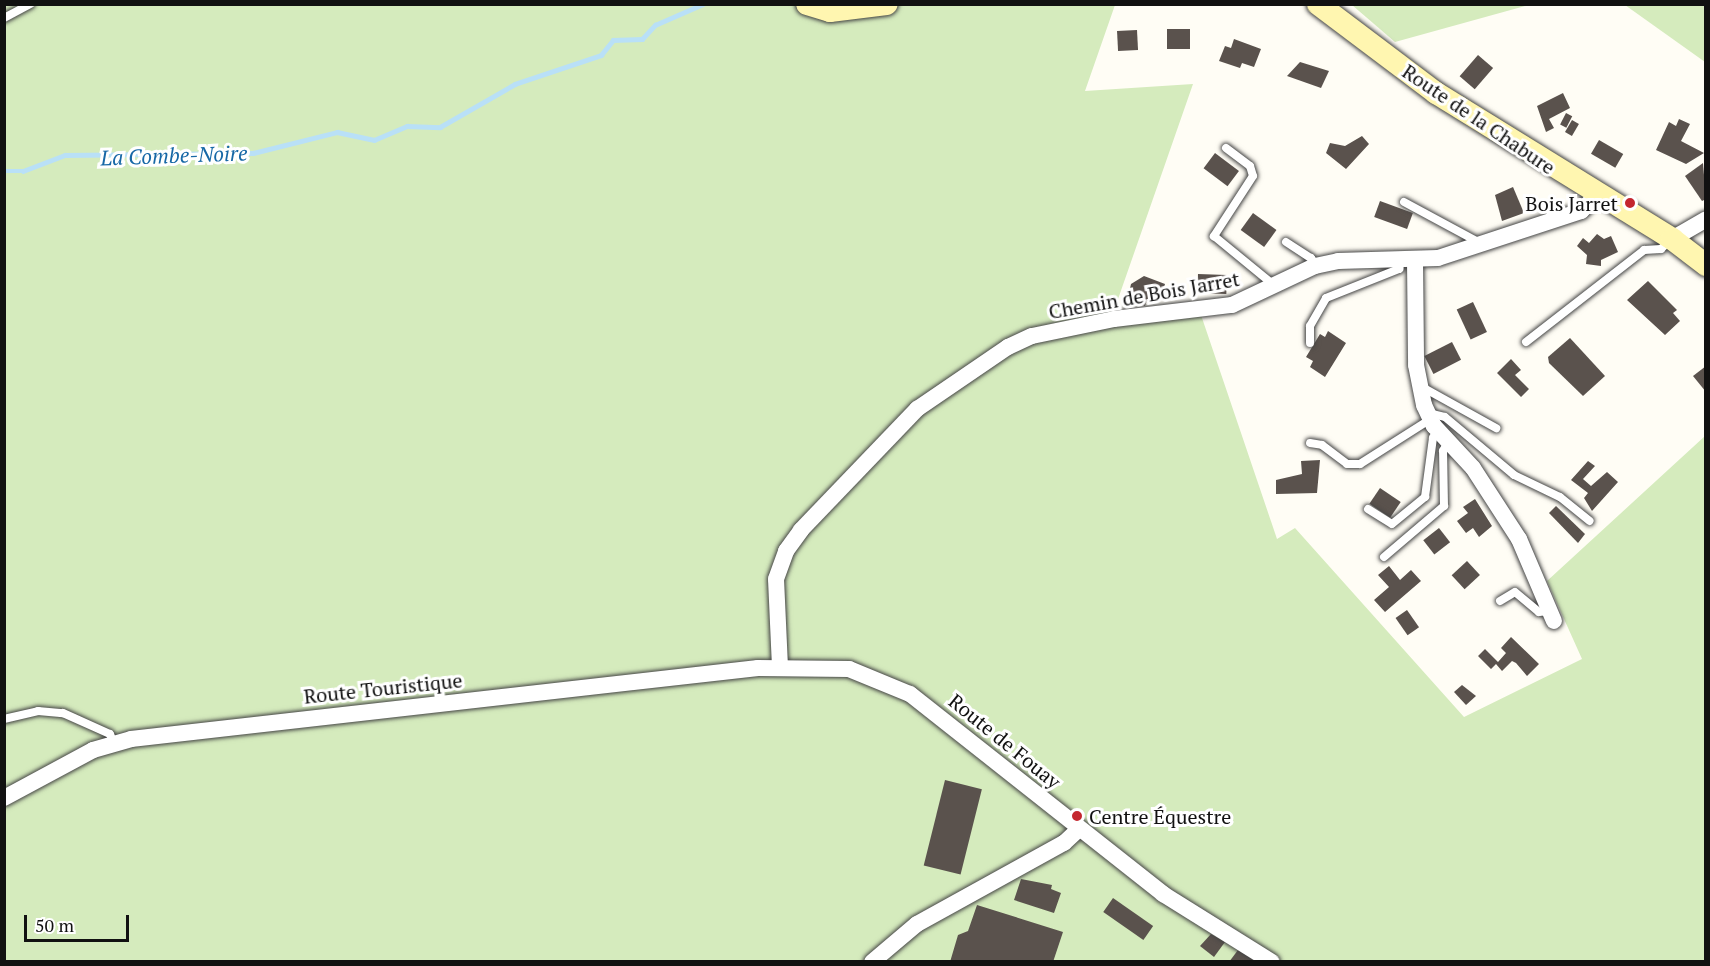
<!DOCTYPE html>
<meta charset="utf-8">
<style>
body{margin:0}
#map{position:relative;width:1710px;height:966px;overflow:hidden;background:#fffdf5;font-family:"PT Serif",serif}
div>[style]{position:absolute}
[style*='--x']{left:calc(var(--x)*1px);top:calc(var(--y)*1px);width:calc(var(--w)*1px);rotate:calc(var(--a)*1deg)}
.green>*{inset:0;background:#d5ebbd}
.stream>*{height:4.5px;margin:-2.25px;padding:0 2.25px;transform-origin:2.25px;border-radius:2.25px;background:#b9e0f7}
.building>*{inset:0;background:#5a524d;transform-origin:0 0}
.roads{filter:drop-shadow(0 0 2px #444) drop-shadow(0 0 2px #444)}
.lane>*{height:8px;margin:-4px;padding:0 4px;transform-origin:4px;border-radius:4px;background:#fff}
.street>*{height:16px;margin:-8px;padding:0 8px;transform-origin:8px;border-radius:8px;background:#fff}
.secondary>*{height:22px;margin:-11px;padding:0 11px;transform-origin:11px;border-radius:11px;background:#fff6b0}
.dots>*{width:16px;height:16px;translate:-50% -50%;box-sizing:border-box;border:3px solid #fff;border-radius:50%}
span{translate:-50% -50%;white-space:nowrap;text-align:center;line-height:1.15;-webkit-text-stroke:6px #fff;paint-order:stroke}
.street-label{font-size:20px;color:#111}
.poi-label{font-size:20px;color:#111}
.right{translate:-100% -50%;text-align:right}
.left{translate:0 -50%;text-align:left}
.water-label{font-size:21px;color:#1768a6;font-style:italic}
.frame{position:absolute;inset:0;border:6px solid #111;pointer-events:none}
.scale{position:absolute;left:24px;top:915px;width:105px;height:27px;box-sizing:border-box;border:3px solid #111;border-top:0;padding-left:8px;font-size:18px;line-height:21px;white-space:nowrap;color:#111;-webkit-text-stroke:4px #fff;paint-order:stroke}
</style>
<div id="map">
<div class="green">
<div style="clip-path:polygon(5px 5px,1115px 5px,1085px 91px,1193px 84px,1109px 325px,1201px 315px,1277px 539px,1295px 528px,1464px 717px,1582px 659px,1547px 581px,1705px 436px,1705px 961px,5px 962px)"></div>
<div style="clip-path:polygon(1352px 5px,1529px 5px,1395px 42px)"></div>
<div style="clip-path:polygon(1625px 5px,1705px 5px,1705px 62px)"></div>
</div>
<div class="stream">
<div style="--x:4;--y:171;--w:19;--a:0"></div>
<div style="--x:23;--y:171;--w:45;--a:-20.9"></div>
<div style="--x:65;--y:155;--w:188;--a:-0.6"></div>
<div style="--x:253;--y:153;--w:87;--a:-14"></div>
<div style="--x:337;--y:132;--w:38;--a:12"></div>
<div style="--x:374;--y:140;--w:36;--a:-23"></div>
<div style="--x:407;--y:126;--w:33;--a:2"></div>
<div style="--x:440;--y:127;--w:86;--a:-29.8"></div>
<div style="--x:515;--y:84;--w:91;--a:-18.6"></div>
<div style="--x:601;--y:55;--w:19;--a:-51"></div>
<div style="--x:613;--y:40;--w:29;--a:-2"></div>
<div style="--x:642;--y:39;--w:19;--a:-47"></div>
<div style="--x:655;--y:25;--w:52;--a:-23.6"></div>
</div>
<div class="building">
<div style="left:1167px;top:29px;width:23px;height:20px"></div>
<div style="left:1137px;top:30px;width:20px;height:20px;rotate:87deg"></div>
<div style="clip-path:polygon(1234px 39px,1261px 49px,1254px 67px,1242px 63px,1240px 68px,1219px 61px,1225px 46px,1231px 48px)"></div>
<div style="left:1478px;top:55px;width:20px;height:28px;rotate:41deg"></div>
<div style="clip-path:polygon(1300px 62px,1329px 71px,1321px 88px,1287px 76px)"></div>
<div style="clip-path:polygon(1563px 93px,1570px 108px,1549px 119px,1554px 128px,1546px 132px,1537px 106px)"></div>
<div style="left:1566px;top:113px;width:7px;height:13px;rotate:27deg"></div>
<div style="clip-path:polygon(1679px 119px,1690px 124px,1681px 141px,1704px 153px,1686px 164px,1656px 150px,1669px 122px,1676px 126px)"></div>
<div style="left:1572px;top:120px;width:8px;height:14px;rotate:30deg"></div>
<div style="clip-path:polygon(1362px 136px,1369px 144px,1346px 169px,1326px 153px,1330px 143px,1345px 146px)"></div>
<div style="left:1599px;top:140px;width:28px;height:16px;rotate:30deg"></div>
<div style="left:1215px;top:153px;width:30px;height:19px;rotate:37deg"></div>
<div style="clip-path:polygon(1703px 163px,1706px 199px,1702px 201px,1685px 176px)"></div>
<div style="clip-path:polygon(1513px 187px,1524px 213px,1502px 221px,1495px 195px)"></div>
<div style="left:1380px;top:201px;width:35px;height:17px;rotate:20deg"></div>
<div style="left:1253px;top:213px;width:29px;height:21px;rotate:36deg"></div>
<div style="clip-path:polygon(1597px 234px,1604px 239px,1611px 236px,1618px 252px,1601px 260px,1601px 266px,1586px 264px,1587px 255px,1577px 246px,1583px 238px,1589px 243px)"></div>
<div style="left:1198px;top:274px;width:29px;height:19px;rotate:2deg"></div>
<div style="clip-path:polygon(1144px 276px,1165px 284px,1161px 299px,1147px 301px,1145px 306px,1127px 302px,1131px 284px)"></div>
<div style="clip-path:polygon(1648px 281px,1677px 310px,1673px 313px,1680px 321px,1665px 335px,1627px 300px)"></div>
<div style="left:1473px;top:302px;width:33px;height:18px;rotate:65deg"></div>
<div style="clip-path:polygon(1328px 331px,1346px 343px,1325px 377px,1310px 367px,1313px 361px,1306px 357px,1320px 334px,1325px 337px)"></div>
<div style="clip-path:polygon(1570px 338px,1605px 376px,1583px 396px,1549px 363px,1548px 357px)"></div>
<div style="left:1452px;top:342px;width:20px;height:31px;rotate:63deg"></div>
<div style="clip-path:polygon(1511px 359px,1521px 370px,1515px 375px,1529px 389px,1521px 397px,1497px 373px)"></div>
<div style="clip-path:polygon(1706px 366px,1706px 392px,1693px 376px)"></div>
<div style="clip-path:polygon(1320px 460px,1317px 493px,1276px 494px,1276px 480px,1302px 474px,1301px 461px)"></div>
<div style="clip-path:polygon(1588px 461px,1595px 466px,1583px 479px,1591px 486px,1607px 472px,1618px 482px,1592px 511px,1584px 498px,1588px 493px,1571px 480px)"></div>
<div style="left:1380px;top:488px;width:25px;height:19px;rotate:34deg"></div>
<div style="clip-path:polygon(1475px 499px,1492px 526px,1479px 537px,1473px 528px,1466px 533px,1457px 521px,1468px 513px,1463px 507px)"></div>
<div style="clip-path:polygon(1556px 506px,1585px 534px,1578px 543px,1549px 513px)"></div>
<div style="left:1439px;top:528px;width:18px;height:20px;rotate:52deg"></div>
<div style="left:1467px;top:561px;width:19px;height:21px;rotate:47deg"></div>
<div style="clip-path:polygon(1389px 566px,1400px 580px,1411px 570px,1421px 581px,1385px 612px,1374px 600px,1389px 587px,1378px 575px)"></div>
<div style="left:1407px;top:610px;width:21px;height:14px;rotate:55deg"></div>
<div style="clip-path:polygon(1511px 637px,1539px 664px,1527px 676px,1516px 663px,1512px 661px,1502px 671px,1496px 664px,1491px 669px,1478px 656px,1485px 649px,1498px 662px,1506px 653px,1501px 648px)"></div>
<div style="clip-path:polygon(1462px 685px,1476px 696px,1466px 705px,1454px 692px)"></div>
<div style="left:945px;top:780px;width:38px;height:88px;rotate:14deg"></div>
<div style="clip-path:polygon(1021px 879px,1052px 885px,1051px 889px,1061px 893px,1054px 913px,1014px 900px)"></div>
<div style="left:1113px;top:898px;width:49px;height:17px;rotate:35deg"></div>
<div style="clip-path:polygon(977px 905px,1063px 932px,1053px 962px,950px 962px,958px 935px,968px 931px)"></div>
<div style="clip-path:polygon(1211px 934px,1225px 942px,1214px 957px,1200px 946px)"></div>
<div style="clip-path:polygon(1238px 950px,1260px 962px,1229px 962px)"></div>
</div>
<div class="roads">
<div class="lane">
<div style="--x:4;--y:18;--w:30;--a:-28"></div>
<div style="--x:1226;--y:148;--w:30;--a:37"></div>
<div style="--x:1250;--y:166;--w:10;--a:73"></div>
<div style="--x:1253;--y:176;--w:72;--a:123"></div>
<div style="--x:1214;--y:236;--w:79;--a:39.3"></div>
<div style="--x:1404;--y:202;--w:89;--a:28.3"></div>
<div style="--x:1286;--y:242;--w:30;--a:33"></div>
<div style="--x:1311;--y:258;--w:9;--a:63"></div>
<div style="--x:1526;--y:342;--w:150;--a:-37.9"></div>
<div style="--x:1644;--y:250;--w:17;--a:-3"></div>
<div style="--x:1661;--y:249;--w:14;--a:-45"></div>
<div style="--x:1310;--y:343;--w:17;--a:-90"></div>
<div style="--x:1310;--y:326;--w:32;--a:-60"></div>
<div style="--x:1326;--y:298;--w:79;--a:-21.7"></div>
<div style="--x:1399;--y:269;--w:8;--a:-76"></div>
<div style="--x:1422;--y:387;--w:85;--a:29"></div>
<div style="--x:1428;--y:413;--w:17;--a:13"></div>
<div style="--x:1445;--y:417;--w:90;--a:40"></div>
<div style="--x:1514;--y:475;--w:51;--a:25.6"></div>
<div style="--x:1560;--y:497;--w:38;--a:39"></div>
<div style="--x:1310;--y:443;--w:12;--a:9"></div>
<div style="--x:1322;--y:445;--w:31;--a:37"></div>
<div style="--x:1347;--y:464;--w:13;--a:0"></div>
<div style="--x:1360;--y:464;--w:84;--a:-32.4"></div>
<div style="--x:1368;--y:509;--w:28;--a:32"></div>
<div style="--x:1392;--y:524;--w:43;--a:-39.3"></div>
<div style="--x:1425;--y:497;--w:60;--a:-82.3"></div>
<div style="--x:1433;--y:438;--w:8;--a:-45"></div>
<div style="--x:1384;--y:557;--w:79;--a:-40.4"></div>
<div style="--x:1444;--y:506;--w:55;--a:-91"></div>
<div style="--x:1443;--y:451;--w:10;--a:-61"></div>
<div style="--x:1500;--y:601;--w:17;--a:-31"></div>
<div style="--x:1515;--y:592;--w:31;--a:40"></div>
<div style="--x:1539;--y:612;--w:10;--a:-6"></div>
<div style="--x:4;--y:719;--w:35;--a:-13"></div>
<div style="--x:38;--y:711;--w:25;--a:5"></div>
<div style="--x:63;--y:713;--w:51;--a:24.1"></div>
<div style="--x:110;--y:734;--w:9;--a:69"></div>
</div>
<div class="street">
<div style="--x:1672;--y:239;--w:39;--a:-30"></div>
<div style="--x:1415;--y:261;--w:104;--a:89.4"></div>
<div style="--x:1416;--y:365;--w:41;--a:78.7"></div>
<div style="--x:1424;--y:405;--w:23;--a:65"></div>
<div style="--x:1434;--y:426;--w:57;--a:47.1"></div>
<div style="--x:1473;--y:468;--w:85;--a:57.1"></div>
<div style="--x:1519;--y:539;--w:89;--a:66.9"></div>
<div style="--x:780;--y:667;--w:88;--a:-92.6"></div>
<div style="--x:776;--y:579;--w:30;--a:-70"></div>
<div style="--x:786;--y:551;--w:26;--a:-54"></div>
<div style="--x:801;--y:530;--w:168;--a:-46.2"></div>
<div style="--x:917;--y:409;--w:110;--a:-34.3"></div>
<div style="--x:1008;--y:347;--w:26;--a:-25"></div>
<div style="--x:1032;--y:336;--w:84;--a:-11.7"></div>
<div style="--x:1114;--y:319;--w:119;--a:-6.8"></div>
<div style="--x:1232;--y:305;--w:92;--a:-25.2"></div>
<div style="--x:1315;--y:266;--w:24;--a:-12"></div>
<div style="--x:1338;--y:261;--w:100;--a:-1.7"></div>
<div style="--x:1438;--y:258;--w:151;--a:-18.2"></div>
<div style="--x:1581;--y:211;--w:23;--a:-45"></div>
<div style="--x:4;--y:798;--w:101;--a:-28.3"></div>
<div style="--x:93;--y:750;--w:40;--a:-16"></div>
<div style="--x:131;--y:739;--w:631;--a:-6.46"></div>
<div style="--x:758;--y:668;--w:91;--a:0.6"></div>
<div style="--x:849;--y:669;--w:66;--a:22.3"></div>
<div style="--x:910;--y:694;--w:323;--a:38.3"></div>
<div style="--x:1163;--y:894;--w:128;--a:32"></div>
<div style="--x:872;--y:962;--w:59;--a:-40.2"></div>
<div style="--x:917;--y:924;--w:168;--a:-28.9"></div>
<div style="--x:1064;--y:843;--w:21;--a:-43"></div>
</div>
<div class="secondary">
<div style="--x:807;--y:4;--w:24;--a:17"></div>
<div style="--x:830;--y:11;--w:57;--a:-7"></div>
<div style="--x:1318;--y:4;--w:148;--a:37"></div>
<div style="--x:1436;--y:93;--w:278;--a:31.7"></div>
<div style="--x:1672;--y:239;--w:43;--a:37.4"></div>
</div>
</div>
<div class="dots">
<div style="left:1630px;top:203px;background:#c4262e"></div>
<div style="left:1077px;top:816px;background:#c4262e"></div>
</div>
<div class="street-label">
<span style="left:1479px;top:119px;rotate:34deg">Route de la Chabure</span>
<span style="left:1144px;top:295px;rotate:-10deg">Chemin de Bois Jarret</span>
<span style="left:383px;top:688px;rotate:-6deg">Route Touristique</span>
<span style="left:1005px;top:741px;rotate:39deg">Route de Fouay</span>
</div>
<div class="poi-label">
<span class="right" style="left:1618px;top:203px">Bois Jarret</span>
<span class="left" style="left:1089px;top:816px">Centre Équestre</span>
</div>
<div class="water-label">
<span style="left:174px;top:155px;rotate:-2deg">La Combe-Noire</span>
</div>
<div class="frame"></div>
<div class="scale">50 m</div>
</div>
